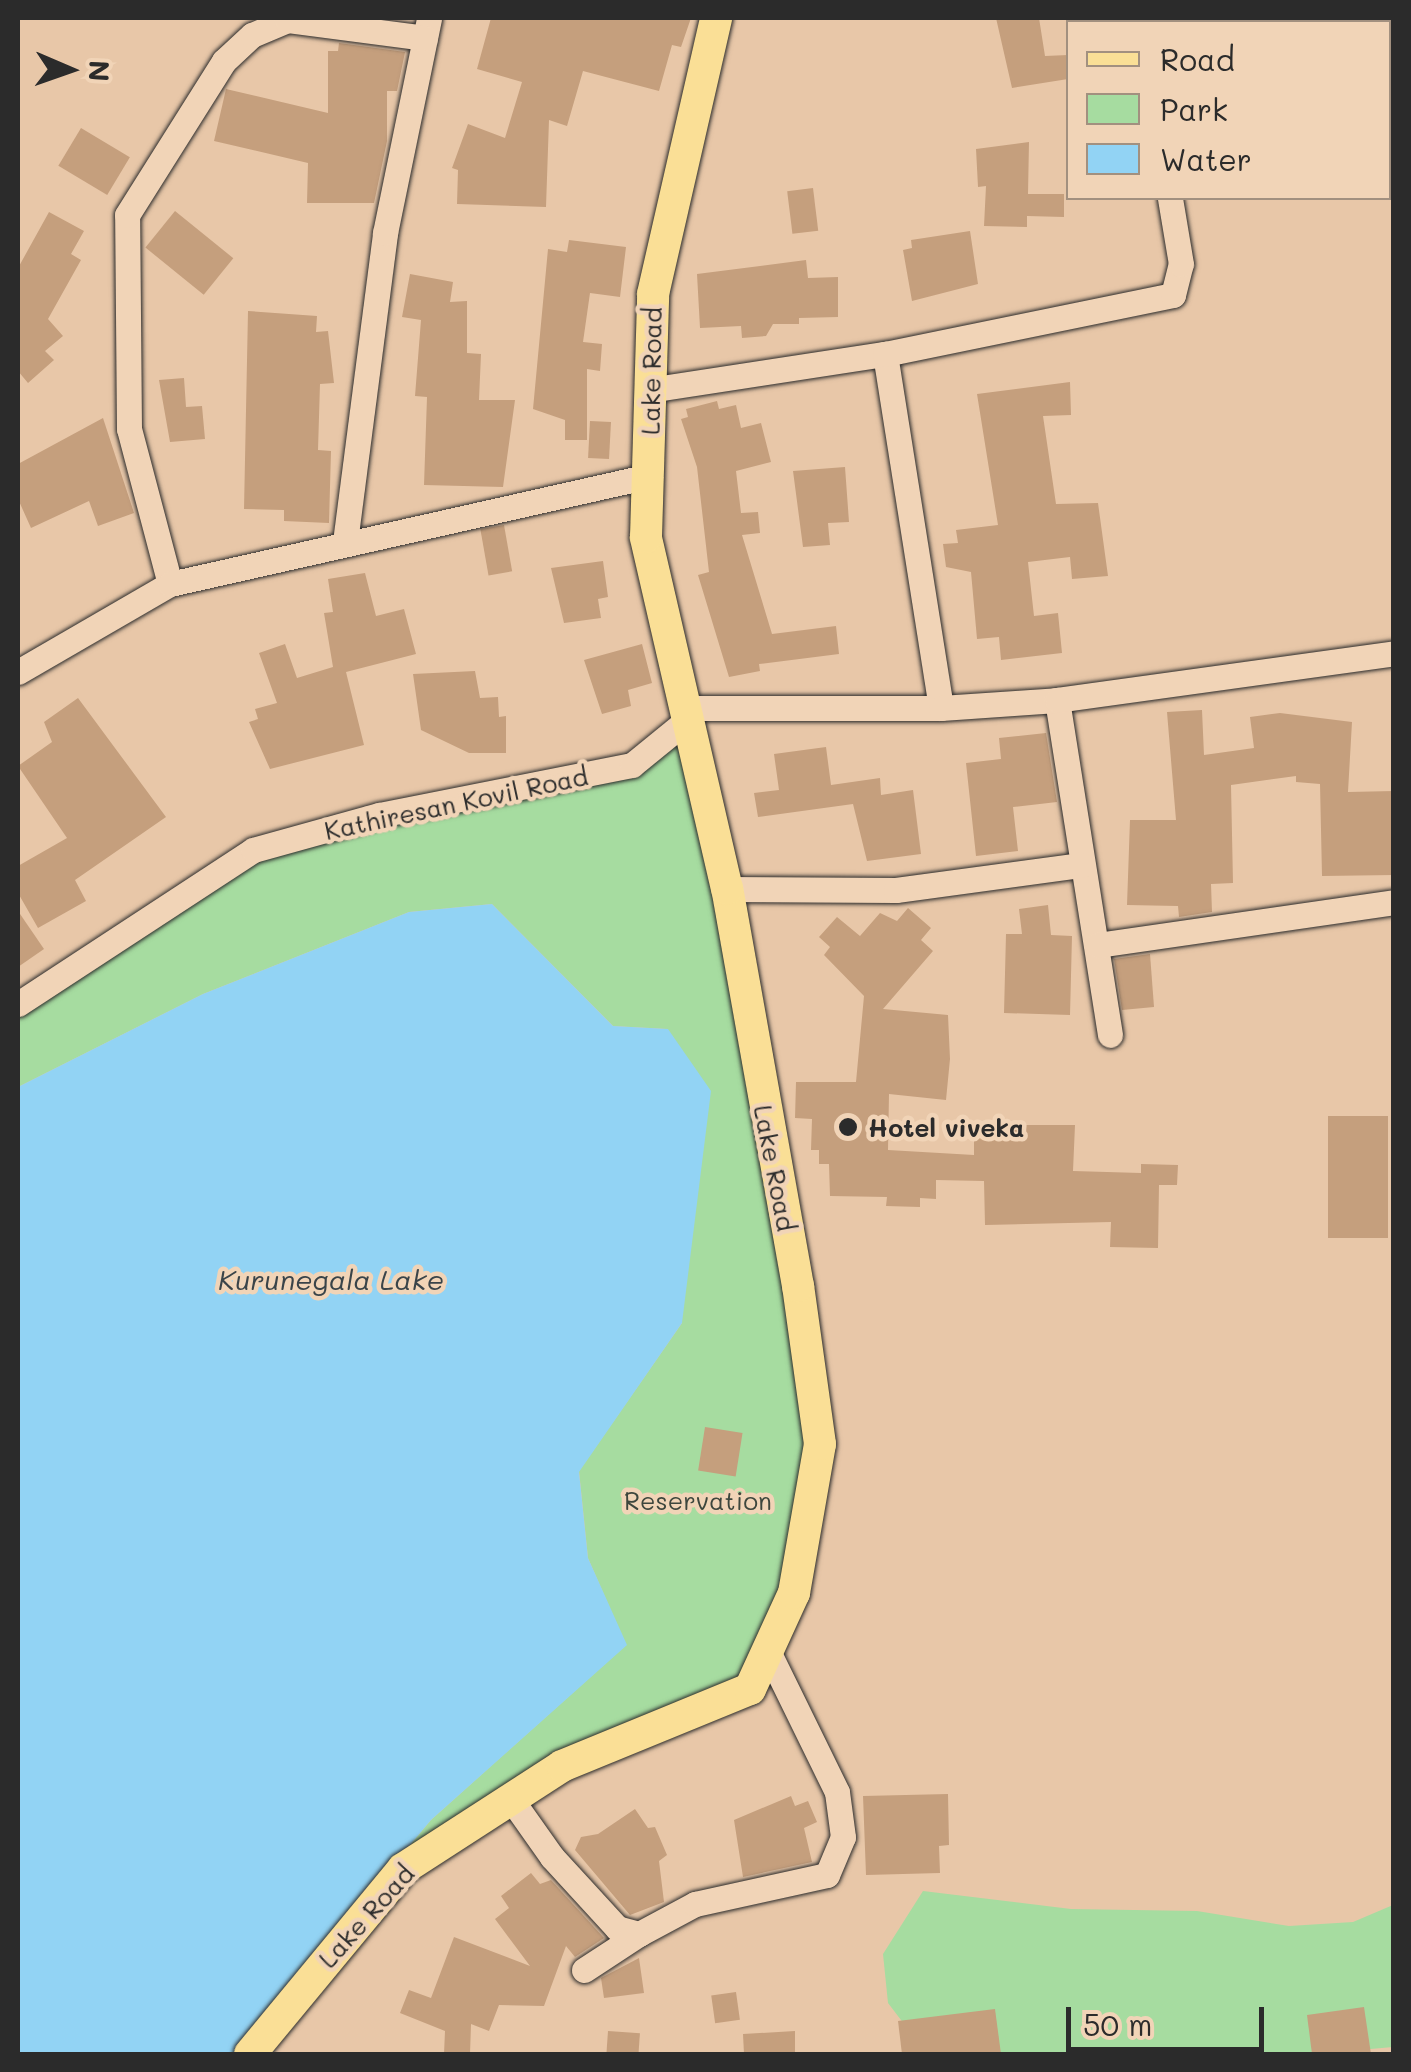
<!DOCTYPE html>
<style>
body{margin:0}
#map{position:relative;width:1411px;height:2072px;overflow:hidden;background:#e8c7a8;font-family:Mali,sans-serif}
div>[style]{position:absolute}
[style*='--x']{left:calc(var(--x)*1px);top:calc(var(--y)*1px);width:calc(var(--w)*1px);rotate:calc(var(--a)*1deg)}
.green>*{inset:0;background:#a6dca0}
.water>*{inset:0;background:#92d3f4}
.building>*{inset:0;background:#c59f7d;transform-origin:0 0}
.roads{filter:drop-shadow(0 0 2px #2b2b2b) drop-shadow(0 0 2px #2b2b2b)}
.minor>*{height:25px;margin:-12.5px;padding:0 12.5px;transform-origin:12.5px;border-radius:12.5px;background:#f1d4b7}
.major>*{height:32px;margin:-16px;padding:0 16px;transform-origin:16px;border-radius:16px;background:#fadf96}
.dots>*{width:28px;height:28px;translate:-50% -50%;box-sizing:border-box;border:5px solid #f1d4b7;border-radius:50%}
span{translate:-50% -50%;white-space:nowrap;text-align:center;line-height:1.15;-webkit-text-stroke:9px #f1d4b7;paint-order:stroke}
.street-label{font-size:25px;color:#2b2b2b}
.poi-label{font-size:25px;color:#2b2b2b;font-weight:700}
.left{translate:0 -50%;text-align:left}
.park-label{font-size:25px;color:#3d463d}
.water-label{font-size:28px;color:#3a4449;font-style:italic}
.frame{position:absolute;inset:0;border:20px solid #2b2b2b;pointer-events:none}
.legend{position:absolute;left:1066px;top:20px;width:325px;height:180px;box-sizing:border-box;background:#f1d4b7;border:2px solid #a2907f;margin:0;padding:12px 18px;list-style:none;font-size:30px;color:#2b2b2b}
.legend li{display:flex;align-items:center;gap:20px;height:50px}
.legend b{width:50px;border:2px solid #a2907f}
.north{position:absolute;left:20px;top:20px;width:100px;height:100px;-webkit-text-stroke:8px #f1d4b7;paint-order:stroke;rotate:92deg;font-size:28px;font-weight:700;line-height:40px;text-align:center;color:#2b2b2b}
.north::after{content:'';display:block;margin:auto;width:35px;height:45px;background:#2b2b2b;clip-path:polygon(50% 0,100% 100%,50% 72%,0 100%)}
.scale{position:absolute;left:1066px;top:2007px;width:198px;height:45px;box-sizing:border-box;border:5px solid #2b2b2b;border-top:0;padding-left:12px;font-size:30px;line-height:35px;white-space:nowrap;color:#2b2b2b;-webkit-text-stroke:8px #f1d4b7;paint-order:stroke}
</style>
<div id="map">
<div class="green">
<div style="clip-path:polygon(686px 721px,820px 1444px,750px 1689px,562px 1766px,403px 1869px,235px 2054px,431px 1820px,626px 1645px,588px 1558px,579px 1471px,682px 1323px,668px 1029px,613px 1026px,492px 904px,409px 912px,203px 994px,18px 1087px,18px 1004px,253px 850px,632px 765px)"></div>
<div style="clip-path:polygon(923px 1891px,1071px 1909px,1197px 1911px,1289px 1926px,1353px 1922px,1393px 1905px,1393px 2047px,1315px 2054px,927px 2054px,888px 2003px,883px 1954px)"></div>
</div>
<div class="water">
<div style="clip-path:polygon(492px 904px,613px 1026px,668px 1029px,711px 1091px,682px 1323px,579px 1472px,588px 1558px,627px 1645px,431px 1820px,235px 2054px,18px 2054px,18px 1087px,203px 994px,409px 912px)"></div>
</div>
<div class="building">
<div style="clip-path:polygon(491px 18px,691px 18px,681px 47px,672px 45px,659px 91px,583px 71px,567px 126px,549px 120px,546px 207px,457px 204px,458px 170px,452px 168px,468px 124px,505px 138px,522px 82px,477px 69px)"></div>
<div style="clip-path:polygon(996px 18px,1039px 18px,1045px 56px,1068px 55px,1068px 79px,1012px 88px)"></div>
<div style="clip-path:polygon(339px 43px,405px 52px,397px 91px,387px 91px,387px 141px,374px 203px,307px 203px,308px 163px,214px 141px,226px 89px,328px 113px,328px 51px,338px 51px)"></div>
<div style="left:81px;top:128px;width:57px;height:44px;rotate:31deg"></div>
<div style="clip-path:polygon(1029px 142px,1028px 194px,1064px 194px,1064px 217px,1027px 216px,1027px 227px,984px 226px,986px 186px,978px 187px,976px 149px)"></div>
<div style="left:813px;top:188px;width:43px;height:26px;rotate:83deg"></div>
<div style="left:175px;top:211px;width:75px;height:47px;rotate:39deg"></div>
<div style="clip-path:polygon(49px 212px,84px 231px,71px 254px,81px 260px,48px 319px,63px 336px,45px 351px,54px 360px,28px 383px,18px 371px,18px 268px)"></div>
<div style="clip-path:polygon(970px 231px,978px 284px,912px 301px,903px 250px,912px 248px,911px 240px)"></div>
<div style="clip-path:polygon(569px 240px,626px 247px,620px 297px,590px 293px,583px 342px,602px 344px,600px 371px,587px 369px,587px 440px,565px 440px,565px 420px,533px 409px,548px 249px,567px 252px)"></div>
<div style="clip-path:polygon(806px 260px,808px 278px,838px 277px,838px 317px,799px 318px,799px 324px,773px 324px,766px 336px,742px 338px,741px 326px,700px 328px,697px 274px)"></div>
<div style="clip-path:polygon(410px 274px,453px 282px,450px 302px,467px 301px,467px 353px,481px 354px,479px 400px,515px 400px,503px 487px,424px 485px,427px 397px,415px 396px,421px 320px,402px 317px)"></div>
<div style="clip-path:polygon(248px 311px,317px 316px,316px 332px,328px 331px,334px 383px,320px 384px,318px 450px,331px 451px,329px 523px,284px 521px,284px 510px,244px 509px)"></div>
<div style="clip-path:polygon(184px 378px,186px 407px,202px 406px,205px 439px,170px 442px,159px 380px)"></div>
<div style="clip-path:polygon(1070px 382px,1071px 415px,1043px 416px,1056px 504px,1098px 503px,1108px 576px,1072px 579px,1070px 557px,1028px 562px,1034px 616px,1058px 613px,1062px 653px,1001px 660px,999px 637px,977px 639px,971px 572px,946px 567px,943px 544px,958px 543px,956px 530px,998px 525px,977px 394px)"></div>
<div style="clip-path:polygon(717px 401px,719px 409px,736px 405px,741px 428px,761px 423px,771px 462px,736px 471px,741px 513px,758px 512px,760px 533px,742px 535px,772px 634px,836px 626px,839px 654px,759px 664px,760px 671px,729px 677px,698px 575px,709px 572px,697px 467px,681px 419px,688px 417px,686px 409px)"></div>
<div style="clip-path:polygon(103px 418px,134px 513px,98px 526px,89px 501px,31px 528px,18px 499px,18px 464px)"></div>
<div style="left:590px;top:421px;width:21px;height:37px;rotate:3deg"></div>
<div style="clip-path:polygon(845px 467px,849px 522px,828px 523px,830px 545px,803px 547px,793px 471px)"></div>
<div style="left:504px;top:525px;width:47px;height:24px;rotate:80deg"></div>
<div style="clip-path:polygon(603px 561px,608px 597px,598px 599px,601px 618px,564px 623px,551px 568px)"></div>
<div style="clip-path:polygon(365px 573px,376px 616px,404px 609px,416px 654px,346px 672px,364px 745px,270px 769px,249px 722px,258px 719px,255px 709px,277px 703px,259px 653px,285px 644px,297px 678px,333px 667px,324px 613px,333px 612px,328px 579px)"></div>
<div style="clip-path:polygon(642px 644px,652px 683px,628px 690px,631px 706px,602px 714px,584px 660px)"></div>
<div style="clip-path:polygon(475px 671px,480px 698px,498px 697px,499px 717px,506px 716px,506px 753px,469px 753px,421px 730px,413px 674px)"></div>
<div style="clip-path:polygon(78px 698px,166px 817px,75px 880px,86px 901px,38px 928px,18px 893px,18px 866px,67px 838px,18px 766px,52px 742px,44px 722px)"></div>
<div style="clip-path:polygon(1202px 710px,1204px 755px,1254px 748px,1250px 717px,1280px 713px,1352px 722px,1348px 792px,1394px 791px,1394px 875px,1322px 876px,1320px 784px,1296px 782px,1296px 776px,1231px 785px,1233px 883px,1211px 884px,1212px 912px,1179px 917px,1178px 906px,1127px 905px,1130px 820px,1176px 820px,1167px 712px)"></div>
<div style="clip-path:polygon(1046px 733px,1057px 802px,1013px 807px,1018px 851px,976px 856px,966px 763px,1001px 759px,999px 738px)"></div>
<div style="clip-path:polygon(826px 747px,831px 785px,880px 778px,881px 795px,913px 790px,921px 854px,867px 861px,853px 804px,758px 817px,754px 793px,779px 790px,774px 754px)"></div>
<div style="clip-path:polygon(1048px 905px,1051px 935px,1072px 936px,1070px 1015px,1004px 1013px,1006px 934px,1022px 934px,1019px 909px)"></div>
<div style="clip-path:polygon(908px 908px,931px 928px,921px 940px,933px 951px,883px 1009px,948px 1015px,950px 1059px,946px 1100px,889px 1094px,888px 1150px,974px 1155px,974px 1125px,1075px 1125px,1073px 1171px,1141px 1173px,1141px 1164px,1178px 1165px,1177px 1185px,1159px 1185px,1158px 1248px,1110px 1247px,1111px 1222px,985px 1225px,984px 1181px,936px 1180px,936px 1199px,920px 1198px,920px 1207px,886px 1206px,887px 1197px,830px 1196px,829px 1164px,819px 1164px,819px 1150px,811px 1150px,812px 1119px,795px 1118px,796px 1082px,856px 1082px,864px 996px,824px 955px,830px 947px,819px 937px,837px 917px,860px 936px,880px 913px,897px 921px)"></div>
<div style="clip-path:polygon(18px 911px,44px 949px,18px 967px)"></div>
<div style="clip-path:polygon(1150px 954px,1154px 1007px,1122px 1010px,1114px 959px)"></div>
<div style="left:1388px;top:1116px;width:122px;height:60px;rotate:90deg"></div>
<div style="left:705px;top:1427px;width:38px;height:44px;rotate:9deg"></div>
<div style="clip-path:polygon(948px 1794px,949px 1845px,939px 1846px,940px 1873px,866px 1875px,863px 1796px)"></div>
<div style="clip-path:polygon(791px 1796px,795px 1806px,808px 1801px,817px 1822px,804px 1828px,812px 1862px,743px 1877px,734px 1820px)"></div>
<div style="clip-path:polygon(635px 1809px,648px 1828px,655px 1827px,667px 1855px,659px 1861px,664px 1902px,630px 1915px,575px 1850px,581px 1837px,598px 1834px)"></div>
<div style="clip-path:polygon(531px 1873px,540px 1884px,551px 1880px,604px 1938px,575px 1957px,566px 1946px,544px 2006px,499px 2005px,489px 2031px,471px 2024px,470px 2054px,444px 2054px,445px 2031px,400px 2013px,409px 1990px,431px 1998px,454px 1937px,530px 1966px,495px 1919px,509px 1908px,501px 1896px)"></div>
<div style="clip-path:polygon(639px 1958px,644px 1993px,604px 1998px,601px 1978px)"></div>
<div style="left:736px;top:1992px;width:28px;height:25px;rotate:82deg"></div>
<div style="clip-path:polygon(1364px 2007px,1371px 2054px,1312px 2054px,1307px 2015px)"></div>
<div style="clip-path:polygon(995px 2009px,1001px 2054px,902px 2054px,898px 2021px)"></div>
<div style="left:608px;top:2031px;width:32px;height:23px;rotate:4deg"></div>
<div style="clip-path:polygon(795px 2031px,795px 2054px,744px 2054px,743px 2034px)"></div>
</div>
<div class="roads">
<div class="minor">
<div style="--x:1133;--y:18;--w:4;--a:63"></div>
<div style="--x:885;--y:354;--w:358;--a:81"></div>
<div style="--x:649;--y:390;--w:239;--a:-8.7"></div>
<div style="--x:885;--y:354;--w:294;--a:-11.6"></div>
<div style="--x:1173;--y:295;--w:32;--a:-76"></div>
<div style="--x:1181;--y:264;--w:67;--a:-99.5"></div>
<div style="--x:345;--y:542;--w:312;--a:-82.6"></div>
<div style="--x:385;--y:233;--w:219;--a:-78.4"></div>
<div style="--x:170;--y:584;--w:160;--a:-104.8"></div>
<div style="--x:129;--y:429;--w:214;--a:-90.5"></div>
<div style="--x:127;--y:215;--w:182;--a:-57.8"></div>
<div style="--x:224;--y:61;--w:38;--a:-43"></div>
<div style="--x:252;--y:35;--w:38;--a:-23"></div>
<div style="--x:287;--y:20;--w:139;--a:7.4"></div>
<div style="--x:18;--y:672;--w:176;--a:-30.1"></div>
<div style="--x:170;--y:584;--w:492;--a:-12.7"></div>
<div style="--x:1057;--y:700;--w:339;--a:81"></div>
<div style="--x:683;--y:708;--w:258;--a:0"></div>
<div style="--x:941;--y:708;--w:116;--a:-3.9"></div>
<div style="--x:1057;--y:700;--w:340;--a:-7.9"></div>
<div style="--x:727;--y:889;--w:169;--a:0.3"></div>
<div style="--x:896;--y:890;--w:187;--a:-7.7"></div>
<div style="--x:1097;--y:945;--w:300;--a:-8.2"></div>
<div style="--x:18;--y:1004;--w:281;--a:-33.2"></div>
<div style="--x:253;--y:850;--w:131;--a:-15.5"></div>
<div style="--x:379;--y:815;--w:258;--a:-11.2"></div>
<div style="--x:632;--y:765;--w:70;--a:-39.2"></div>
<div style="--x:511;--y:1799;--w:71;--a:54.7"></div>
<div style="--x:552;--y:1857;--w:96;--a:47.5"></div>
<div style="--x:617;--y:1928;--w:23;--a:15"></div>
<div style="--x:639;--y:1934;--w:64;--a:-28.2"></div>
<div style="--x:695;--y:1904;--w:135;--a:-12.4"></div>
<div style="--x:827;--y:1875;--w:41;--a:-67.2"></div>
<div style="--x:843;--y:1837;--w:45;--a:-97.6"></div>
<div style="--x:837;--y:1792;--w:157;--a:-116.1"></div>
<div style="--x:584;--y:1970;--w:66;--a:-33.2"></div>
</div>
<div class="major">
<div style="--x:250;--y:2054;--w:240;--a:-50.4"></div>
<div style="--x:403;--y:1869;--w:189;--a:-32.9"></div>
<div style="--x:562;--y:1766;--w:203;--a:-22.3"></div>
<div style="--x:750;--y:1689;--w:106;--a:-65.4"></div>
<div style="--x:794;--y:1593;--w:151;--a:-80.1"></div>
<div style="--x:820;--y:1444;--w:160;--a:-97.9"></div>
<div style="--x:798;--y:1286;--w:403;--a:-100.1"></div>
<div style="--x:727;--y:889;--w:361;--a:-103"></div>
<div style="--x:646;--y:537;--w:243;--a:-88.3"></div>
<div style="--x:653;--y:294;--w:283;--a:-77.1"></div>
</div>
</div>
<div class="dots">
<div style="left:848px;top:1127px;background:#2b2b2b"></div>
</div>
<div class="street-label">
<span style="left:651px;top:371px;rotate:-89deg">Lake Road</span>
<span style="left:456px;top:803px;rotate:-12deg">Kathiresan Kovil Road</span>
<span style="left:775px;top:1168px;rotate:79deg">Lake Road</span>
<span style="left:366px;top:1916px;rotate:-48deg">Lake Road</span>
</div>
<div class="poi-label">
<span class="left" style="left:868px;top:1127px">Hotel viveka</span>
</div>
<div class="park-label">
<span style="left:698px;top:1500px">Reservation</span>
</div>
<div class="water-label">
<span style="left:331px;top:1279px">Kurunegala Lake</span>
</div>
<div class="frame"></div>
<ul class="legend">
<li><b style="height:12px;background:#fadf96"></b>Road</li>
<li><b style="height:28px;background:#a6dca0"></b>Park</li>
<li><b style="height:28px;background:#92d3f4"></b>Water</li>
</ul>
<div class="north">N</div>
<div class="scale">50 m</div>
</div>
